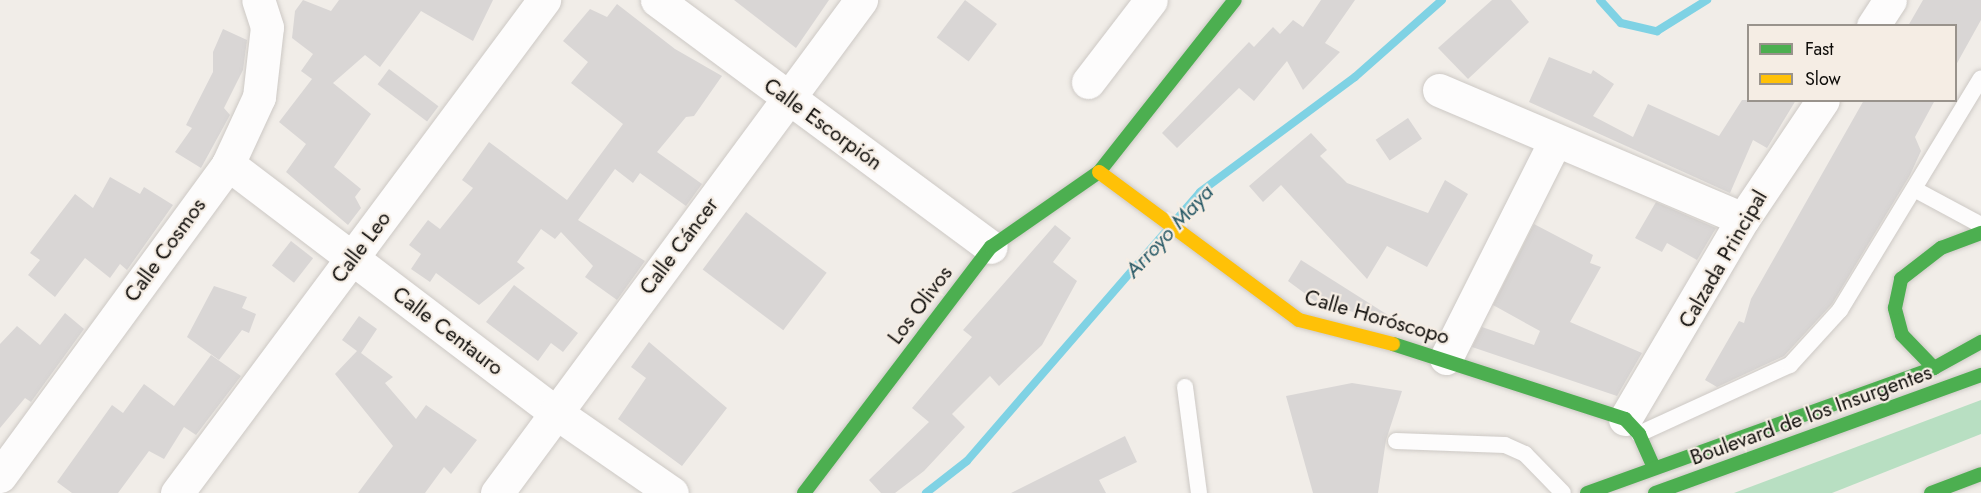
<!DOCTYPE html>
<meta charset="utf-8">
<style>
body{margin:0}
#map{position:relative;width:1981px;height:493px;overflow:hidden;background:#f1ede8;font-family:Jost,sans-serif}
div>[style]{position:absolute}
[style*='--x']{left:calc(var(--x)*1px);top:calc(var(--y)*1px);width:calc(var(--w)*1px);rotate:calc(var(--a)*1deg)}
.green>*{inset:0;background:#b8dfc2}
.stream>*{height:8px;margin:-4px;padding:0 4px;transform-origin:4px;border-radius:4px;background:#7fd2e4}
.building>*{inset:0;background:#d9d6d5;transform-origin:0 0}
.roads{filter:drop-shadow(0 0 2px #cdc9c5) drop-shadow(0 0 2px #cdc9c5)}
.lane>*{height:16px;margin:-8px;padding:0 8px;transform-origin:8px;border-radius:8px;background:#fdfcfc}
.street>*{height:33px;margin:-16.5px;padding:0 16.5px;transform-origin:16.5px;border-radius:16.5px;background:#fdfcfc}
.fast>*{height:14px;margin:-7px;padding:0 7px;transform-origin:7px;border-radius:7px;background:#4caf50}
.slow>*{height:14px;margin:-7px;padding:0 7px;transform-origin:7px;border-radius:7px;background:#ffc107}
span{translate:-50% -50%;white-space:nowrap;text-align:center;line-height:1.15;-webkit-text-stroke:4.5px #f5ede4;paint-order:stroke}
.street-label{font-size:21px;color:#0e0c09}
.water-label{font-size:22px;color:#295a67;font-style:italic}
.legend{position:absolute;left:1747px;top:24px;width:210px;height:78px;box-sizing:border-box;background:#f5ede4;border:2px solid #99938c;margin:0;padding:8px 10px;list-style:none;font-size:18px;color:#0e0c09}
.legend li{display:flex;align-items:center;gap:12px;height:30px}
.legend b{width:30px;border:2px solid #99938c}
</style>
<div id="map">
<div class="green">
<div style="clip-path:polygon(1981px 400px,1981px 434px,1832px 493px,1734px 493px)"></div>
</div>
<div class="stream">
<div style="--x:1600;--y:0;--w:31;--a:48"></div>
<div style="--x:1621;--y:23;--w:37;--a:13"></div>
<div style="--x:1657;--y:31;--w:59;--a:-31.8"></div>
<div style="--x:1175;--y:221;--w:38;--a:-49"></div>
<div style="--x:1200;--y:192;--w:193;--a:-36.6"></div>
<div style="--x:1355;--y:77;--w:116;--a:-41.5"></div>
<div style="--x:926;--y:493;--w:52;--a:-38"></div>
<div style="--x:967;--y:461;--w:304;--a:-49.1"></div>
</div>
<div class="building">
<div style="clip-path:polygon(303px 0,331px 11px,339px 0,493px 0,473px 41px,421px 11px,380px 67px,365px 55px,333px 83px,371px 114px,334px 167px,361px 189px,355px 197px,361px 208px,348px 225px,286px 172px,306px 144px,279px 122px,312px 79px,301px 71px,313px 54px,292px 38px,295px 11px)"></div>
<div style="clip-path:polygon(734px 0,829px 0,796px 48px)"></div>
<div style="left:965px;top:0;width:40px;height:47px;rotate:37deg"></div>
<div style="clip-path:polygon(1321px 0,1355px 0,1325px 43px,1340px 52px,1303px 90px,1287px 61px,1254px 101px,1239px 88px,1177px 148px,1162px 133px,1249px 42px,1254px 47px,1273px 27px,1280px 34px,1293px 20px,1303px 27px)"></div>
<div style="clip-path:polygon(1492px 0,1511px 0,1529px 22px,1468px 79px,1438px 48px)"></div>
<div style="clip-path:polygon(1923px 0,1981px 0,1981px 20px,1956px 65px,1956px 26px,1908px 26px)"></div>
<div style="clip-path:polygon(617px 4px,675px 49px,722px 76px,694px 116px,686px 117px,657px 152px,702px 184px,686px 206px,640px 173px,633px 183px,615px 169px,578px 220px,645px 261px,617px 300px,585px 277px,593px 266px,561px 232px,555px 239px,541px 229px,517px 262px,525px 268px,479px 305px,436px 273px,430px 282px,411px 269px,421px 254px,409px 245px,428px 220px,440px 229px,473px 188px,462px 180px,489px 142px,567px 200px,623px 124px,571px 83px,588px 62px,563px 41px,590px 9px,607px 17px)"></div>
<div style="clip-path:polygon(223px 29px,247px 40px,243px 70px,224px 108px,230px 115px,201px 168px,175px 152px,192px 128px,186px 125px,213px 72px,213px 52px)"></div>
<div style="clip-path:polygon(1549px 57px,1591px 74px,1593px 70px,1614px 84px,1593px 116px,1633px 137px,1648px 104px,1719px 136px,1742px 100px,1796px 100px,1767px 148px,1753px 140px,1730px 193px,1529px 102px)"></div>
<div style="left:389px;top:69px;width:62px;height:19px;rotate:37deg"></div>
<div style="clip-path:polygon(1864px 100px,1935px 100px,1915px 137px,1921px 151px,1910px 175px,1832px 304px,1784px 356px,1717px 387px,1705px 380px,1739px 321px,1744px 323px,1751px 299px)"></div>
<div style="left:1408px;top:118px;width:25px;height:39px;rotate:56deg"></div>
<div style="clip-path:polygon(1311px 133px,1327px 150px,1320px 156px,1347px 183px,1428px 213px,1445px 180px,1468px 194px,1427px 267px,1387px 246px,1367px 279px,1281px 185px,1263px 202px,1249px 186px)"></div>
<div style="clip-path:polygon(110px 177px,140px 194px,144px 187px,173px 205px,127px 270px,120px 264px,110px 278px,85px 258px,55px 297px,28px 275px,40px 260px,30px 253px,75px 194px,93px 208px)"></div>
<div style="clip-path:polygon(1656px 202px,1716px 228px,1697px 260px,1667px 243px,1662px 252px,1635px 238px)"></div>
<div style="left:746px;top:212px;width:101px;height:72px;rotate:37deg"></div>
<div style="clip-path:polygon(1534px 224px,1593px 255px,1590px 263px,1601px 267px,1570px 322px,1642px 353px,1617px 396px,1472px 347px,1482px 327px,1534px 345px,1540px 331px,1493px 305px)"></div>
<div style="clip-path:polygon(1055px 225px,1071px 238px,1053px 262px,1077px 281px,1042px 345px,999px 386px,990px 376px,952px 414px,965px 427px,924px 471px,895px 493px,881px 493px,869px 480px,929px 422px,912px 408px,972px 337px,963px 330px)"></div>
<div style="left:291px;top:241px;width:28px;height:31px;rotate:38deg"></div>
<div style="clip-path:polygon(1301px 260px,1391px 317px,1388px 322px,1315px 301px,1288px 281px)"></div>
<div style="clip-path:polygon(514px 285px,578px 333px,563px 352px,551px 343px,538px 361px,486px 322px)"></div>
<div style="clip-path:polygon(214px 286px,247px 297px,242px 308px,256px 314px,249px 333px,242px 330px,219px 360px,187px 337px)"></div>
<div style="clip-path:polygon(65px 313px,84px 329px,31px 402px,25px 398px,0 428px,0 344px,17px 326px,40px 345px)"></div>
<div style="clip-path:polygon(359px 316px,377px 329px,361px 353px,393px 377px,385px 383px,416px 419px,426px 405px,477px 440px,451px 474px,444px 467px,425px 493px,358px 493px,393px 446px,335px 374px,357px 351px,342px 340px)"></div>
<div style="clip-path:polygon(649px 342px,727px 408px,682px 466px,618px 419px,646px 378px,631px 367px)"></div>
<div style="clip-path:polygon(211px 355px,241px 376px,196px 435px,184px 427px,164px 459px,149px 451px,118px 493px,72px 493px,57px 482px,112px 405px,123px 413px,144px 384px,174px 406px)"></div>
<div style="clip-path:polygon(1352px 383px,1402px 391px,1386px 440px,1378px 493px,1313px 493px,1286px 396px)"></div>
<div style="clip-path:polygon(1125px 436px,1137px 462px,1099px 480px,1106px 493px,1011px 493px)"></div>
</div>
<div class="roads">
<div class="lane">
<div style="--x:1916;--y:190;--w:74;--a:28.3"></div>
<div style="--x:1185;--y:387;--w:107;--a:82.5"></div>
<div style="--x:1639;--y:434;--w:166;--a:-24.6"></div>
<div style="--x:1790;--y:365;--w:74;--a:-47.7"></div>
<div style="--x:1840;--y:310;--w:271;--a:-58.7"></div>
<div style="--x:1396;--y:441;--w:109;--a:2.1"></div>
<div style="--x:1505;--y:445;--w:22;--a:24"></div>
<div style="--x:1525;--y:454;--w:54;--a:45.7"></div>
</div>
<div class="street">
<div style="--x:657;--y:0;--w:415;--a:36.5"></div>
<div style="--x:1873;--y:26;--w:31;--a:-57"></div>
<div style="--x:1088;--y:82;--w:103;--a:-52.5"></div>
<div style="--x:1439;--y:90;--w:330;--a:23"></div>
<div style="--x:228;--y:164;--w:410;--a:37.2"></div>
<div style="--x:555;--y:412;--w:142;--a:34.7"></div>
<div style="--x:1446;--y:358;--w:243;--a:-63.3"></div>
<div style="--x:1625;--y:419;--w:232;--a:-59.5"></div>
<div style="--x:1743;--y:219;--w:143;--a:-56.1"></div>
<div style="--x:0;--y:476;--w:386;--a:-53.8"></div>
<div style="--x:228;--y:164;--w:74;--a:-65.2"></div>
<div style="--x:259;--y:97;--w:70;--a:-83.5"></div>
<div style="--x:267;--y:27;--w:28;--a:-108"></div>
<div style="--x:177;--y:493;--w:615;--a:-53.34"></div>
<div style="--x:497;--y:493;--w:613;--a:-53.56"></div>
</div>
<div class="fast">
<div style="--x:1393;--y:344;--w:244;--a:17.9"></div>
<div style="--x:1625;--y:419;--w:21;--a:47"></div>
<div style="--x:1639;--y:434;--w:35;--a:66"></div>
<div style="--x:1934;--y:368;--w:46;--a:-134.1"></div>
<div style="--x:1902;--y:335;--w:28;--a:-105"></div>
<div style="--x:1895;--y:308;--w:30;--a:-78"></div>
<div style="--x:1901;--y:279;--w:51;--a:-37.8"></div>
<div style="--x:1941;--y:248;--w:43;--a:-20.6"></div>
<div style="--x:804;--y:493;--w:309;--a:-52.8"></div>
<div style="--x:991;--y:247;--w:131;--a:-34.8"></div>
<div style="--x:1099;--y:172;--w:219;--a:-51.7"></div>
<div style="--x:1587;--y:493;--w:369;--a:-19.8"></div>
<div style="--x:1934;--y:368;--w:54;--a:-29"></div>
<div style="--x:1655;--y:493;--w:347;--a:-19.9"></div>
<div style="--x:1931;--y:493;--w:53;--a:-20.8"></div>
</div>
<div class="slow">
<div style="--x:1099;--y:172;--w:249;--a:36.5"></div>
<div style="--x:1299;--y:320;--w:97;--a:14.3"></div>
</div>
</div>
<div class="street-label">
<span style="left:823px;top:124px;rotate:36deg">Calle Escorpión</span>
<span style="left:679px;top:246px;rotate:-53deg">Calle Cáncer</span>
<span style="left:361px;top:247px;rotate:-53deg">Calle Leo</span>
<span style="left:165px;top:250px;rotate:-54deg">Calle Cosmos</span>
<span style="left:1723px;top:259px;rotate:-60deg">Calzada Principal</span>
<span style="left:920px;top:305px;rotate:-53deg">Los Olivos</span>
<span style="left:1377px;top:317px;rotate:16deg">Calle Horóscopo</span>
<span style="left:448px;top:331px;rotate:37deg">Calle Centauro</span>
<span style="left:1811px;top:415px;rotate:-20deg">Boulevard de los Insurgentes</span>
</div>
<div class="water-label">
<span style="left:1169px;top:231px;rotate:-47deg">Arroyo Maya</span>
</div>
<ul class="legend">
<li><b style="height:8px;background:#4caf50"></b>Fast</li>
<li><b style="height:8px;background:#ffc107"></b>Slow</li>
</ul>
</div>
